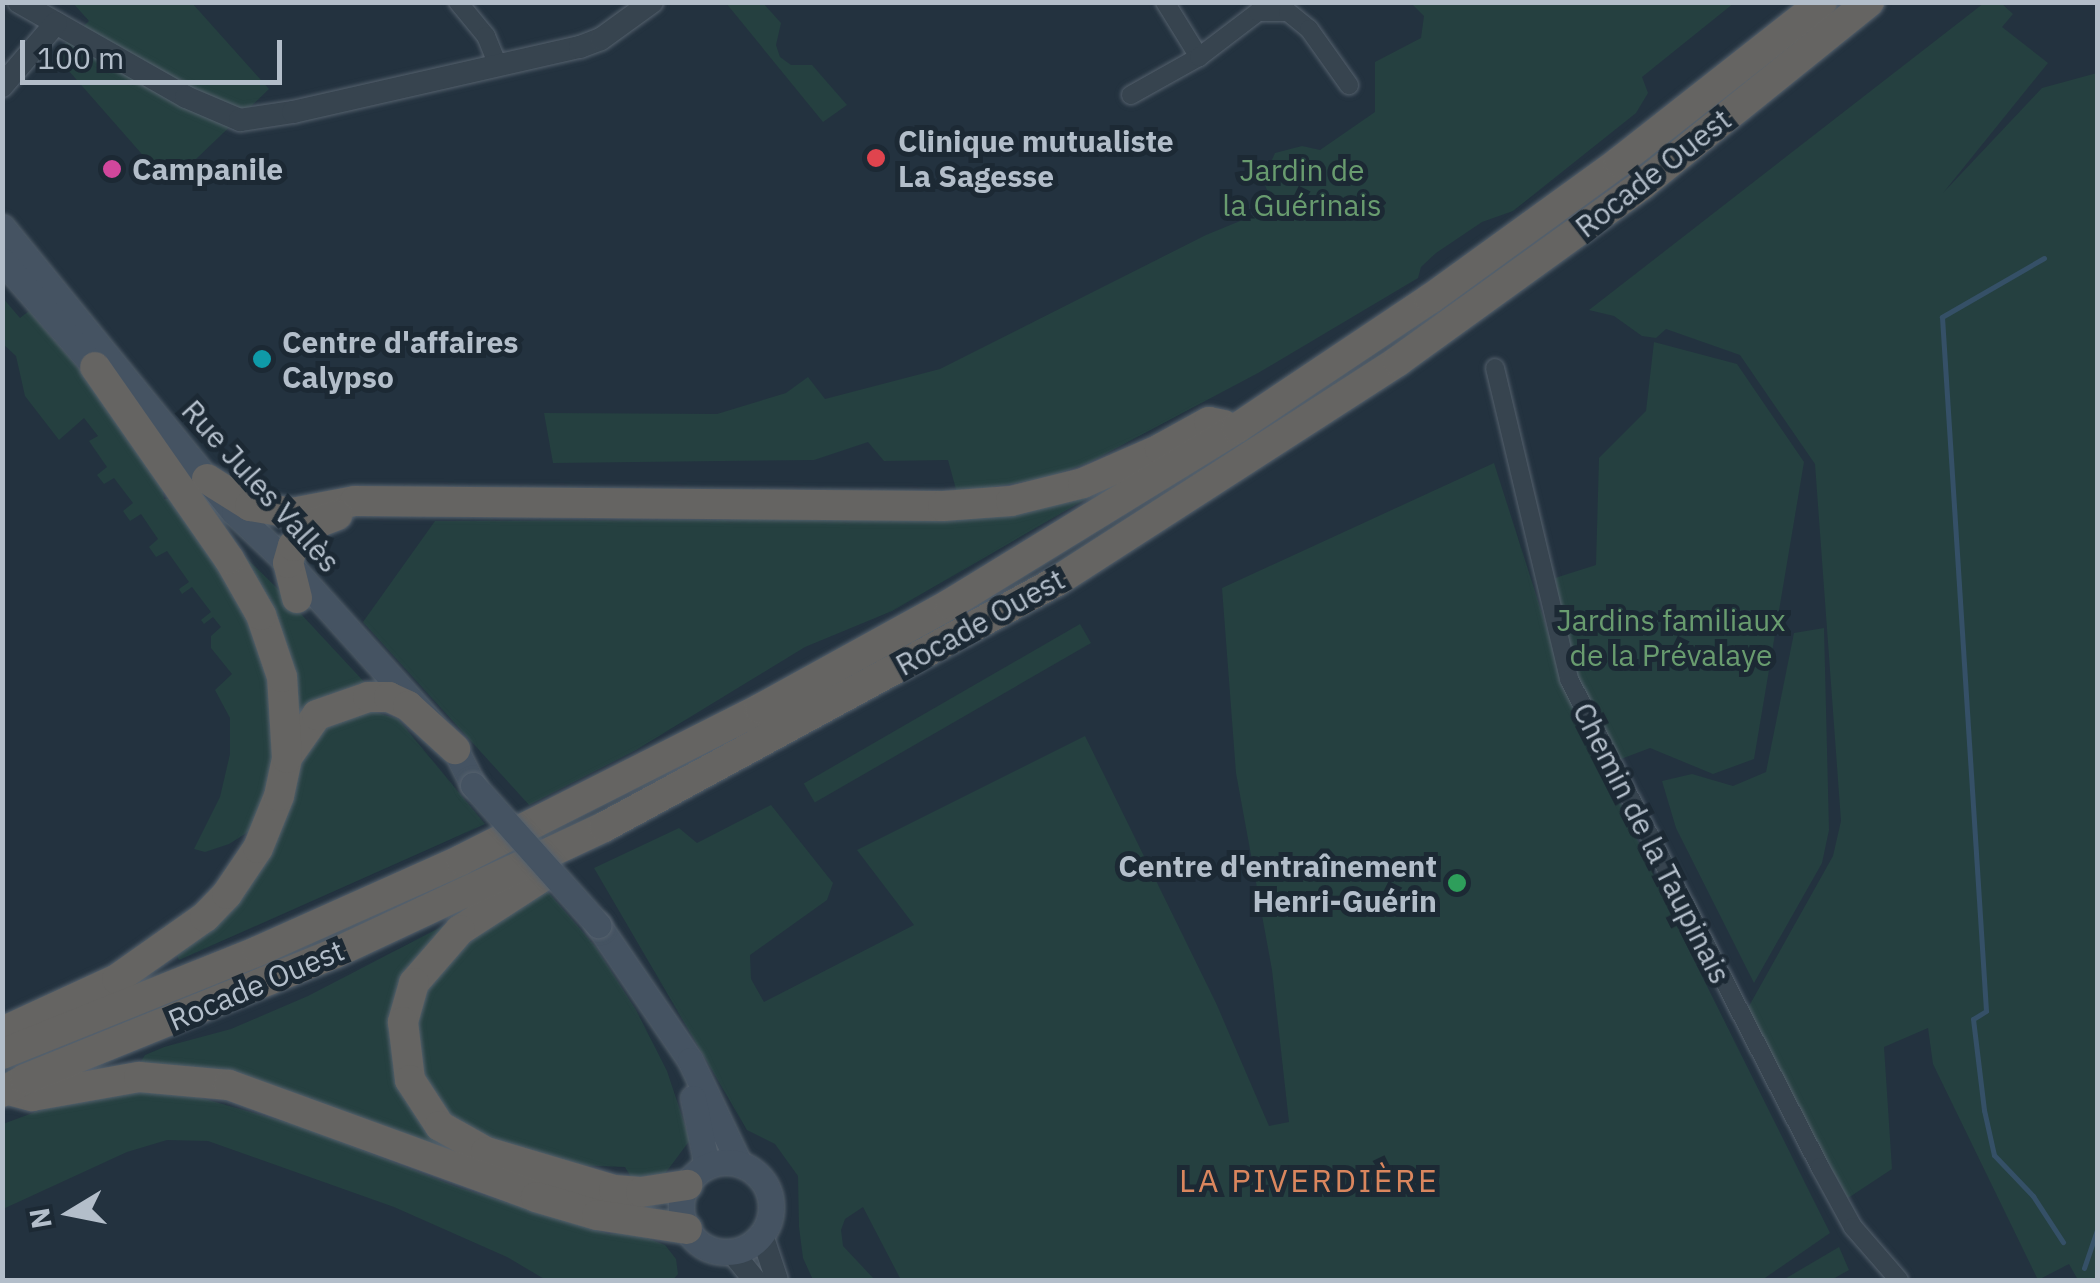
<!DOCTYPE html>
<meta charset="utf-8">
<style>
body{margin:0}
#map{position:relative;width:2100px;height:1283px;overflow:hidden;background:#23323f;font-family:"IBM Plex Sans",sans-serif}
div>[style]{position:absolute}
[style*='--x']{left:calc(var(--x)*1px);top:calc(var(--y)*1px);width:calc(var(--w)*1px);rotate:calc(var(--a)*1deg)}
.green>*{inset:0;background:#254040;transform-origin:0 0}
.stream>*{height:5px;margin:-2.5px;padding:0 2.5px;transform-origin:2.5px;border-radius:2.5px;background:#355067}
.roads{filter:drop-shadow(0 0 2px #55616d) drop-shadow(0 0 2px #55616d)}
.minor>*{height:18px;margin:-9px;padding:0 9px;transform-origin:9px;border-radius:9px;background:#37444f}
.tertiary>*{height:22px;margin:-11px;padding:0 11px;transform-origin:11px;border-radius:11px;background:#37444f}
.secondary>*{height:25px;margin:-12.5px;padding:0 12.5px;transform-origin:12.5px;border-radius:12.5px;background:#455362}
.secondary>.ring{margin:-12.5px;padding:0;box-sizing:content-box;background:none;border:25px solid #455362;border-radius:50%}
.trunk>*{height:30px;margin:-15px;padding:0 15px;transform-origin:15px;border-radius:15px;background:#656462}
.bridges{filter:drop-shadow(0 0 2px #55616d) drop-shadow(0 0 2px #55616d)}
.secondary-bridge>*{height:25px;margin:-12.5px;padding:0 12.5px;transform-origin:12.5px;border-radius:12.5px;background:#455362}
.dots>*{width:28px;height:28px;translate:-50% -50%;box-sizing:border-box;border:5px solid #1c2934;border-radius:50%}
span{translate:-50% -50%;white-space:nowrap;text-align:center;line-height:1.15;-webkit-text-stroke:10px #1c2934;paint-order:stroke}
.poi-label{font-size:30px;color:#b3beca;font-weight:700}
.left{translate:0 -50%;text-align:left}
.right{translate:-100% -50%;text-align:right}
.park-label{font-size:30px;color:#699c6f}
.street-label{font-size:30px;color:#b3beca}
.neighbourhood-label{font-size:32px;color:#da865e;letter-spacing:2.5px}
.frame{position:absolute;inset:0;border:5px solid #b3beca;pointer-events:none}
.north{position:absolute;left:20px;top:1163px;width:100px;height:100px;-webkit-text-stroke:8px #1c2934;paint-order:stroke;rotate:260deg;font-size:28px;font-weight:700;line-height:40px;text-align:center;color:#b3beca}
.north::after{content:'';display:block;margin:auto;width:35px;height:45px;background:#b3beca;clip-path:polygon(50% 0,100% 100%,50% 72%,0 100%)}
.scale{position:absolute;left:20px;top:40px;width:262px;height:45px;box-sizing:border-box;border:5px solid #b3beca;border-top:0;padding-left:12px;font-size:30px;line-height:35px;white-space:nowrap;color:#b3beca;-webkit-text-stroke:8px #1c2934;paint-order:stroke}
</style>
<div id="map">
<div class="green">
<div style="clip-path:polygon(73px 3px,192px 3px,269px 89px,169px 185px,54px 54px,89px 21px)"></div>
<div style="clip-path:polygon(726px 3px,763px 3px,781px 23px,776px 45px,780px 57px,791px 65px,812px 65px,847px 105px,823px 122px)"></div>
<div style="clip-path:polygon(1411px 3px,1734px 3px,1642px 77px,1648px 93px,1636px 113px,1513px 211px,1482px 222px,1436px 253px,1421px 267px,1418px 278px,1258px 373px,1090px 462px,1046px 478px,957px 493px,948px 460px,884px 461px,868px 442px,814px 460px,553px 463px,544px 413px,717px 414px,786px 393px,808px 377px,825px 399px,940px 369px,1206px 235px,1262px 212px,1269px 195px,1263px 180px,1275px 153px,1302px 146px,1320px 150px,1375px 112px,1375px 62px,1421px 38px,1424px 16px)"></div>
<div style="clip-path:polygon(1984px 3px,2001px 3px,2013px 14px,2002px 27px,2048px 63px,1943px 193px,2042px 88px,2097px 73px,2097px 1280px,2078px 1280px,2069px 1264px,2038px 1280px,1933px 1064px,1928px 1028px,1884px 1047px,1892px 1169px,1848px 1198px,1744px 1015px,1833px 856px,1841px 821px,1815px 464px,1740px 355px,1666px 329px,1656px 338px,1642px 336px,1614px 316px,1589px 310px)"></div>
<div style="clip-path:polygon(2px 297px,20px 318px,29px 311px,121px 418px,161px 474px,164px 499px,180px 499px,250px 620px,271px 681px,274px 759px,253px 829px,229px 844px,205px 852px,194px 849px,220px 797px,230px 754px,230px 718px,215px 690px,232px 674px,211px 648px,211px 636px,221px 627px,213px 617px,204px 624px,201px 620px,211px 612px,192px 587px,182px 594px,179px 589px,189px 582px,167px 551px,156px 557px,149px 547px,158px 539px,141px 514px,130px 521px,123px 511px,133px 503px,114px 478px,104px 484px,97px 475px,107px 467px,89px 441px,98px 436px,84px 418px,59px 440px,25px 396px,16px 356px,3px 344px)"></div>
<div style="clip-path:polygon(1654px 342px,1737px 364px,1804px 462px,1754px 759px,1713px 774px,1650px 748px,1613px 762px,1573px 675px,1555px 578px,1596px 565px,1599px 458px,1646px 411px)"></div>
<div style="clip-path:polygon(1494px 463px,1562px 676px,1681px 934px,1830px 1233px,1762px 1280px,901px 1280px,863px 1207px,845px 1219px,841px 1230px,843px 1246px,875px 1280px,813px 1280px,803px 1258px,799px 1227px,798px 1176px,775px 1144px,747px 1130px,594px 868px,679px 828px,697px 843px,771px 805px,833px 883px,827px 900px,750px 955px,751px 979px,764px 1002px,914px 925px,857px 850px,1085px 736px,1216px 1003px,1269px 1126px,1289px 1122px,1272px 970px,1236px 773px,1222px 588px)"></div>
<div style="clip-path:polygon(1086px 488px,1091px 496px,892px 611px,805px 647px,636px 750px,529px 805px,363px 622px,435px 521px,726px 520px,979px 508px)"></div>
<div style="clip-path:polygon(241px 553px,275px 586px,367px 685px,330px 694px,296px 726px)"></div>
<div style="left:1080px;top:624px;width:22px;height:319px;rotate:60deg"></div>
<div style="clip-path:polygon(1824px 628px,1829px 830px,1822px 863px,1754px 983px,1676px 828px,1662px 781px,1692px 774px,1733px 786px,1766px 772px,1794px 633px)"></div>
<div style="clip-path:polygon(365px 709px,398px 719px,485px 824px,179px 960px,177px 955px,320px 728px)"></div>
<div style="clip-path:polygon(542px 885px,595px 946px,636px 1010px,667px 1071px,690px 1140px,661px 1179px,631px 1177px,625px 1167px,572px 1165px,468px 1131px,452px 1119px,421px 1073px,417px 1016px,426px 987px,449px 958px)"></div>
<div style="clip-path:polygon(464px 915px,398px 1016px,458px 1149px,449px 1159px,140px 1063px,145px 1055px,164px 1047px,231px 1029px,308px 996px)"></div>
<div style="clip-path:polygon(173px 1090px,303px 1127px,457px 1187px,609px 1234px,631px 1232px,665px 1245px,676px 1259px,678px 1274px,673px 1280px,546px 1280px,507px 1257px,394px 1207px,208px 1141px,167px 1140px,127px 1152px,3px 1209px,3px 1124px,54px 1105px,115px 1092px)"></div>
<div style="clip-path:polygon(1839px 1247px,1849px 1270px,1831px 1280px,1783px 1280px)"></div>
</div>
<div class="stream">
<div style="--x:2044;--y:258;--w:118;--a:150"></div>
<div style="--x:1942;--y:317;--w:695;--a:86.37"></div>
<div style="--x:1986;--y:1011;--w:15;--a:148"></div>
<div style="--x:1973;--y:1019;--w:92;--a:83.1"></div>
<div style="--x:1984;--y:1110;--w:46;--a:77.5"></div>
<div style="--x:1994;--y:1155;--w:57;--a:46.4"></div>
<div style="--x:2033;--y:1196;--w:55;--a:56.9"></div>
<div style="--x:2084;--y:1268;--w:43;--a:-71.1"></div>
</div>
<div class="roads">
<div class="minor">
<div style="--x:458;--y:2;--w:44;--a:50.5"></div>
<div style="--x:486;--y:36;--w:31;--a:68"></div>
<div style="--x:1165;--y:2;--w:65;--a:58.3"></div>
<div style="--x:1131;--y:95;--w:78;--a:-29.2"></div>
<div style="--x:1199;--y:57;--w:74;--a:-37.3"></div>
<div style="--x:1258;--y:12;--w:30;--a:0"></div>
<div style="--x:1288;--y:12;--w:27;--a:39"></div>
<div style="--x:1309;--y:29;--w:69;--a:54.5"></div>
<div style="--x:1495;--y:368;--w:320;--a:76.6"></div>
<div style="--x:1569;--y:679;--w:549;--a:62.78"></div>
<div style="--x:1820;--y:1167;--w:68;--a:61.2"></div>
<div style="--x:1853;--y:1227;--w:70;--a:49"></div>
</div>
<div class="tertiary">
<div style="--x:19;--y:2;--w:192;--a:29.6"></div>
<div style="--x:186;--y:97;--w:59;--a:23.1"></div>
<div style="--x:240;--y:120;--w:54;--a:-8.6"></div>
<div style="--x:293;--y:112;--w:294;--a:-12.8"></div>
<div style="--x:580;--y:47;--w:22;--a:-21"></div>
<div style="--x:601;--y:39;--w:63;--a:-36"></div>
<div style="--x:2;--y:86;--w:83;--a:-49.4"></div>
<div style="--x:762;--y:1235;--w:47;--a:71.6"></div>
<div style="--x:732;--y:1252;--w:36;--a:51"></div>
</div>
<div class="secondary">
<div style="--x:2;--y:227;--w:367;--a:50.9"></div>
<div style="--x:234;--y:512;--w:74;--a:43.4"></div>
<div style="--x:288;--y:563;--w:250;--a:48.1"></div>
<div style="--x:455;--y:749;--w:40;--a:63.4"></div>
<div style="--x:2;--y:260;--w:140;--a:49"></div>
<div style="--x:598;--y:925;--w:163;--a:55.7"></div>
<div style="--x:690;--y:1060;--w:114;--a:64.6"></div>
<div style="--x:693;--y:1098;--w:69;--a:78.4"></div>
<div class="ring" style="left:681px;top:1162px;width:65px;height:65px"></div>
</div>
<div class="trunk">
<div style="--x:207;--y:479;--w:51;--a:32.1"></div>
<div style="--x:250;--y:506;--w:43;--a:9.5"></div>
<div style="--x:292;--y:513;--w:64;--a:-10.8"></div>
<div style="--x:355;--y:501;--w:588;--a:0.49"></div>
<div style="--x:943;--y:506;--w:68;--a:-4.2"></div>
<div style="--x:1011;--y:501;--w:74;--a:-14"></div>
<div style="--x:1083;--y:483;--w:84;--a:-23.8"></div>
<div style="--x:1160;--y:449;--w:56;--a:-28.9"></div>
<div style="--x:1209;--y:422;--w:15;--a:11"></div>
<div style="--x:297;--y:598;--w:36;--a:-104"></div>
<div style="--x:288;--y:563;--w:18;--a:-74"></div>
<div style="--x:293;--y:546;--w:30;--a:-46"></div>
<div style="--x:314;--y:524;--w:25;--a:-21"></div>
<div style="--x:288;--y:756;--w:50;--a:-54.7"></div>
<div style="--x:317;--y:715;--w:54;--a:-19.4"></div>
<div style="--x:368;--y:697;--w:21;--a:0"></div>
<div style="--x:389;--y:697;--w:21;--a:25"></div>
<div style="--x:408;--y:706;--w:64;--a:42.5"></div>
<div style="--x:542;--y:877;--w:98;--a:147.1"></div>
<div style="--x:460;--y:930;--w:70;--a:131"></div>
<div style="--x:414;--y:983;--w:41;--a:105.8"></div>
<div style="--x:403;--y:1022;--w:58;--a:83.1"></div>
<div style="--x:410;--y:1080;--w:55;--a:56.9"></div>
<div style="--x:440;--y:1126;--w:53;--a:29.5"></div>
<div style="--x:486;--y:1152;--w:134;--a:16.5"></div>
<div style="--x:614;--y:1190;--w:27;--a:4"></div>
<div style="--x:641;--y:1192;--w:47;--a:-8.7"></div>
<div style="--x:2;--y:1032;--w:127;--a:-24.7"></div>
<div style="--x:117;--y:979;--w:108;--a:-35.2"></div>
<div style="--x:205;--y:917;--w:32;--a:-46"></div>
<div style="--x:227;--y:894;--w:55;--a:-56"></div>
<div style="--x:258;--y:848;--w:56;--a:-68"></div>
<div style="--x:279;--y:796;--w:39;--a:-78"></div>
<div style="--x:287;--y:758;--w:81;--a:-93.5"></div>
<div style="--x:282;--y:677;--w:65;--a:-108.7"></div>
<div style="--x:261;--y:615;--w:64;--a:-119.7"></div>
<div style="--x:229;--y:559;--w:234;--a:-124.9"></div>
<div style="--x:2;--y:1054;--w:276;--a:-21.9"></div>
<div style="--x:258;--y:951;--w:222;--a:-24.1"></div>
<div style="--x:461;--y:860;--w:335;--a:-26.8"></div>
<div style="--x:760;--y:709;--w:217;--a:-28.9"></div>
<div style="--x:950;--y:604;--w:337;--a:-31.5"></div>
<div style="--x:1237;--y:428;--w:232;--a:-33.8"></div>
<div style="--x:1430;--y:299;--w:233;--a:-35.9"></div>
<div style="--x:1619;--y:162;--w:258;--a:-38.2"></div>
<div style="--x:9;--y:1090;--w:24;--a:15"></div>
<div style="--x:32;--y:1096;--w:109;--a:-10.1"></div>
<div style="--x:139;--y:1077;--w:90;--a:5.1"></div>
<div style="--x:229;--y:1085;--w:327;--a:20"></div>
<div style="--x:536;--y:1197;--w:64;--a:16.4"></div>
<div style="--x:597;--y:1215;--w:91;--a:8.8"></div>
<div style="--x:2;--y:1092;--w:26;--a:-29"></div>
<div style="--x:25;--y:1079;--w:335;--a:-22.1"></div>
<div style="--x:335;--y:953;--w:297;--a:-25.1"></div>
<div style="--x:604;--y:827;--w:515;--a:-28.5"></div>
<div style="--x:1057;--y:581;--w:406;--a:-32.8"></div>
<div style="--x:1398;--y:361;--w:301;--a:-35.8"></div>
<div style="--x:1642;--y:185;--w:292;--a:-38.9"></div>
</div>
</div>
<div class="bridges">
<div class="secondary-bridge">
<div style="--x:473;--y:785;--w:188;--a:48.2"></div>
</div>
</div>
<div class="dots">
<div style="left:876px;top:158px;background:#e0444e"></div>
<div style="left:112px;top:169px;background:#d1479c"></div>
<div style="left:262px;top:359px;background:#0f9aa8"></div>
<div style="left:1457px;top:883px;background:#2e9e5b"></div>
</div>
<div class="poi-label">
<span class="left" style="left:898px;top:158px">Clinique mutualiste<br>La Sagesse</span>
<span class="left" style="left:132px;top:169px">Campanile</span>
<span class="left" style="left:282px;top:359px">Centre d'affaires<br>Calypso</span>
<span class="right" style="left:1437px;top:883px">Centre d'entraînement<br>Henri-Guérin</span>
</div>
<div class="park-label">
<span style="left:1302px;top:187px">Jardin de<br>la Guérinais</span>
<span style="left:1671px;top:637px">Jardins familiaux<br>de la Prévalaye</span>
</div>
<div class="street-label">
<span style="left:1653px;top:173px;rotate:-38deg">Rocade Ouest</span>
<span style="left:261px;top:486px;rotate:48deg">Rue Jules Vallès</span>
<span style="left:980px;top:622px;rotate:-29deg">Rocade Ouest</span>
<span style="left:1652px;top:843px;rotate:63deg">Chemin de la Taupinais</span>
<span style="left:256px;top:985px;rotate:-23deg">Rocade Ouest</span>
</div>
<div class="neighbourhood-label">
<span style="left:1309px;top:1180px">LA PIVERDIÈRE</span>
</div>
<div class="frame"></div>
<div class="north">N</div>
<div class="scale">100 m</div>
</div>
